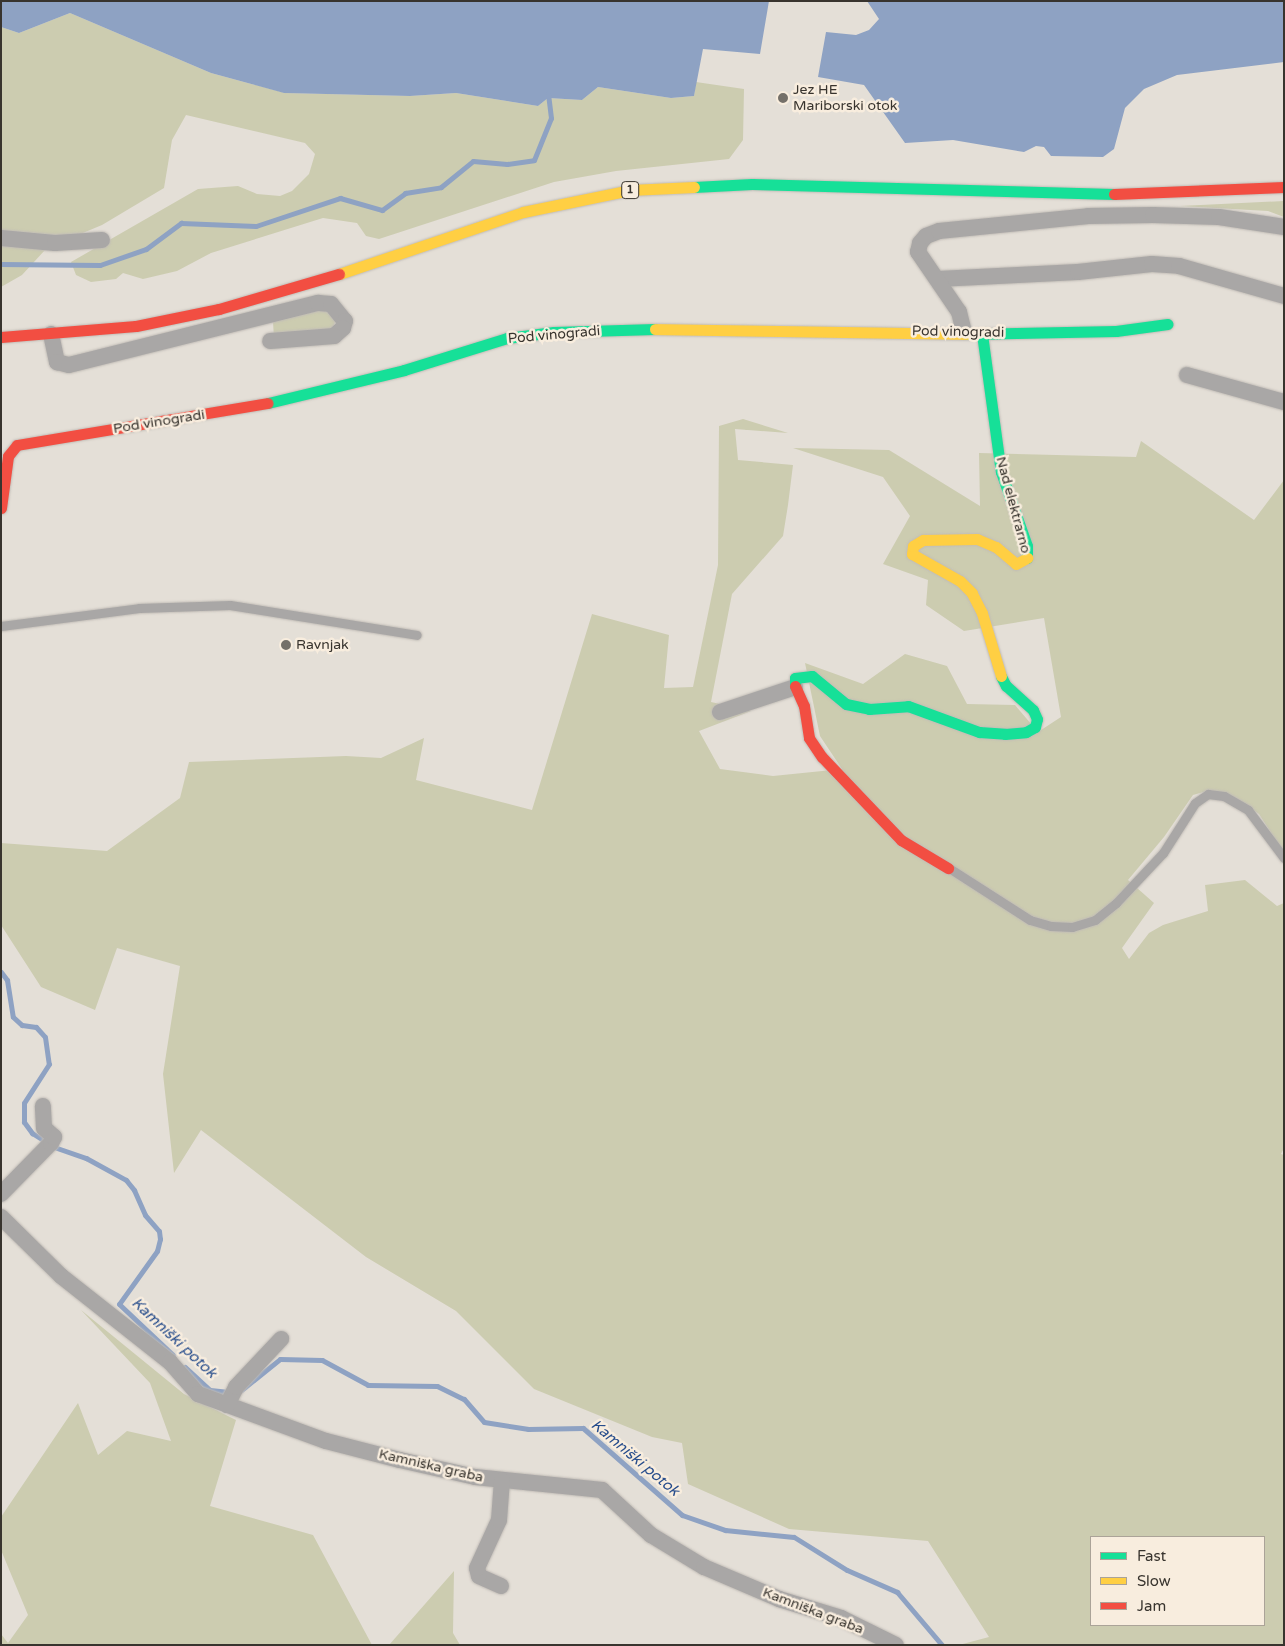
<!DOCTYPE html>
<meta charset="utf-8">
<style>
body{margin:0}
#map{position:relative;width:1285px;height:1646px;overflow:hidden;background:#e4dfd7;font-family:"Varela Round",sans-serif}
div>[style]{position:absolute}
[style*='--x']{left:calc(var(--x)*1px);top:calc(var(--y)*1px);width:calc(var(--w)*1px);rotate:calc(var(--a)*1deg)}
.green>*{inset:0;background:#ccccb0}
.water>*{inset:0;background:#8ea2c3}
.stream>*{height:5px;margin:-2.5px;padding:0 2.5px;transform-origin:2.5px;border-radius:2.5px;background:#8ea2c3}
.roads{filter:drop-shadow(0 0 1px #c1bcb6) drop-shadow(0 0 1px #c1bcb6)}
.lane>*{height:9px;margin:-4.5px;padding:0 4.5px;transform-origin:4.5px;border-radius:4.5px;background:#a9a7a6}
.street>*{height:16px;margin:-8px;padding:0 8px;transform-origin:8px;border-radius:8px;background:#a9a7a6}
.fast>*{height:11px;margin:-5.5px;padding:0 5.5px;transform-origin:5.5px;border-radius:5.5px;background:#16e098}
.slow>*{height:11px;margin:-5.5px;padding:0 5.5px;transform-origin:5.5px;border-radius:5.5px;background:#ffcf43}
.jam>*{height:11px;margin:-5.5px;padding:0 5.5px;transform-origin:5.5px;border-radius:5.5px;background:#f24e42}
.dots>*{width:14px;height:14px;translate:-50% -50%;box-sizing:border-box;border:2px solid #f8edde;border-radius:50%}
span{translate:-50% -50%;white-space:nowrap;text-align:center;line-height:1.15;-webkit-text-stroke:5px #f8edde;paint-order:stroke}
.shield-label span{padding:1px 4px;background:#f8edde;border:1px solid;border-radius:4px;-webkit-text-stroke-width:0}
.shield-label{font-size:12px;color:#38342e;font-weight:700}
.poi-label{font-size:14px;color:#38342e}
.left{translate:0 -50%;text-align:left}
.street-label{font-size:14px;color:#38342e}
.water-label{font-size:15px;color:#274d8c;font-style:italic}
.frame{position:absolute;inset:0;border:2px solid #38342e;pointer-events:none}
.legend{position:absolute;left:1090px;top:1536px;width:175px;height:90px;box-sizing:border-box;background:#f8edde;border:1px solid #aba398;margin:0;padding:6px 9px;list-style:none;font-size:15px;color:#38342e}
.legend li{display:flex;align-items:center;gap:10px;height:25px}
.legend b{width:25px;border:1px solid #aba398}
</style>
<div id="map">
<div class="green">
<div style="clip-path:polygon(70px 13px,211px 73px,285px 93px,410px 96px,456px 93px,538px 106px,548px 98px,582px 100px,598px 87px,671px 98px,694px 96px,696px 82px,744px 89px,743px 140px,729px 159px,616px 171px,554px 182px,379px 239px,366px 236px,357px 223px,323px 218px,211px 253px,177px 271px,143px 279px,123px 273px,116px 279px,91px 282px,76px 275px,71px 262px,198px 189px,238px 186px,257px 194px,280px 196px,292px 191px,309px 174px,315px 154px,305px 143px,186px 115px,172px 140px,164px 188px,102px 225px,78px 235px,57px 237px,22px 275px,1px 287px,1px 27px,19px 33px)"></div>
<div style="clip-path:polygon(1284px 201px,1284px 217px,1268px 211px,1180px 206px)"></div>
<div style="clip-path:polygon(324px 309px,336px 318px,333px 329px,274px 338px,273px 322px)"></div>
<div style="clip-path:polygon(evenodd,743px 419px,788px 433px,735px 429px,738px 460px,793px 465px,788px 505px,783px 536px,732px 594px,711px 702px,751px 711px,699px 731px,720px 769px,773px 776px,842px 769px,820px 736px,805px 663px,863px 684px,905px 654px,947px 666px,967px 704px,1015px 705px,1038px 732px,1061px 717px,1044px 618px,964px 631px,926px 605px,928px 580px,883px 564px,910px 516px,883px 477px,793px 448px,889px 450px,980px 506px,979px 453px,1136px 457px,1141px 441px,1254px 520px,1284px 480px,1284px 853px,1259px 814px,1238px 800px,1207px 791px,1193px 795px,1164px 837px,1128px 880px,1154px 903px,1122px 948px,1129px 959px,1149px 933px,1163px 925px,1208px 911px,1205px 885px,1245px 880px,1277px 906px,1284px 903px,1284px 1148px,1281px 1154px,1284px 1155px,1284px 1645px,959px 1645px,989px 1637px,928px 1541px,789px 1529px,688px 1484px,682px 1443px,652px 1437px,534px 1389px,456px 1311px,366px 1257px,201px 1130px,174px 1173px,163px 1074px,180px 966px,117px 948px,95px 1010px,41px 987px,1px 925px,1px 843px,107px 851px,180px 798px,189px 762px,346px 756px,381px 758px,424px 738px,416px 780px,532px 810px,592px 614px,669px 635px,664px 688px,693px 687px,718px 565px,719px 426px,743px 419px,1091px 1537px,1264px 1537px,1264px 1625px,1091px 1625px,1091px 1537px)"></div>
<div style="clip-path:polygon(81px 1310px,184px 1394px,236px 1420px,210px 1506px,313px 1535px,372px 1645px,1px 1645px,1px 1634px,8px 1643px,28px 1615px,1px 1550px,1px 1517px,78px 1403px,98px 1455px,127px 1431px,171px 1441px,150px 1383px)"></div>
<div style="clip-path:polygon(454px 1571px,453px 1633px,460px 1645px,389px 1645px)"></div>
</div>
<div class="water">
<div style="clip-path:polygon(1px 1px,769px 1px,760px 54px,703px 49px,694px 96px,671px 98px,598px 87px,582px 100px,548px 98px,538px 106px,456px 93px,410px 96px,284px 93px,211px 73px,70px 13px,19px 33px,1px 27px)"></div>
<div style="clip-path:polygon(867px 1px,1284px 1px,1284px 62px,1177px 75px,1144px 89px,1125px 108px,1114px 149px,1103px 157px,1051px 156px,1044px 147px,1036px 146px,1024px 152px,953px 140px,905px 143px,864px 85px,818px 77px,826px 32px,856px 35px,869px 30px,879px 19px)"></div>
</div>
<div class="stream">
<div style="--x:1;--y:264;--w:99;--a:0.6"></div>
<div style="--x:100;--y:265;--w:49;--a:-19.2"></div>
<div style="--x:146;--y:249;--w:44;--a:-36.6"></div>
<div style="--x:181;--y:223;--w:75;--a:2.3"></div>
<div style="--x:256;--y:226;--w:89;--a:-18.4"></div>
<div style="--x:340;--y:198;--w:44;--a:15.9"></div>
<div style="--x:382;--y:210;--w:29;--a:-36"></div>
<div style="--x:405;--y:193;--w:36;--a:-9"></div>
<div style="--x:441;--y:187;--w:41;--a:-39.1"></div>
<div style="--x:473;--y:161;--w:34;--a:5"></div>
<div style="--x:507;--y:164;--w:27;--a:-8"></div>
<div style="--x:534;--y:160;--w:45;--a:-68"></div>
<div style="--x:551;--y:118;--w:25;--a:-97"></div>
<div style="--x:1;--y:972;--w:10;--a:53"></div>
<div style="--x:7;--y:980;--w:37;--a:81"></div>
<div style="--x:13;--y:1017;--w:12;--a:42"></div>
<div style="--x:22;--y:1025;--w:14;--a:8"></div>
<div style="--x:36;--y:1027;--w:13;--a:48"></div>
<div style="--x:45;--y:1037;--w:27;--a:82"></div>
<div style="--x:49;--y:1064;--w:46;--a:122.7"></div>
<div style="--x:24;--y:1103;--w:19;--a:90"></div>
<div style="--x:24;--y:1122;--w:14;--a:54"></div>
<div style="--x:32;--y:1133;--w:26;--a:32"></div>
<div style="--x:54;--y:1147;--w:34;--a:19"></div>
<div style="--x:86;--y:1158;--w:46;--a:28.8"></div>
<div style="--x:126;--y:1180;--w:13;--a:51"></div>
<div style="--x:134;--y:1190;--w:27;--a:66"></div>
<div style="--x:145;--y:1215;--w:21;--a:49"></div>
<div style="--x:159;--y:1231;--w:8;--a:83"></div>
<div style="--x:160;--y:1239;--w:12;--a:104"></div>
<div style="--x:157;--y:1251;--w:65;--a:125.6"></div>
<div style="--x:119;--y:1304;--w:74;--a:43.4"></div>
<div style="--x:185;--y:1367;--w:34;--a:43"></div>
<div style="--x:210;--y:1390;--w:19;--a:6"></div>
<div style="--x:240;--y:1391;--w:51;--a:-38.7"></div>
<div style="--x:280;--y:1359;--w:42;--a:1.4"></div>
<div style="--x:322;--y:1360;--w:52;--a:28.5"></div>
<div style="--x:368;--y:1385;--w:69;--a:0.8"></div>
<div style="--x:437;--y:1386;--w:30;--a:26"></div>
<div style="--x:464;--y:1399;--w:30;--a:49"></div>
<div style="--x:484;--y:1422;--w:45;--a:9"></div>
<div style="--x:528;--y:1429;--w:55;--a:-1"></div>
<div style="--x:583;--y:1428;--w:132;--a:41.3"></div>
<div style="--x:682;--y:1515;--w:46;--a:19.2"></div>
<div style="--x:725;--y:1530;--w:69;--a:5.8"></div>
<div style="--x:794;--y:1537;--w:62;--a:31.9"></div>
<div style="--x:847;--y:1570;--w:55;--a:23.7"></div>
<div style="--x:897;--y:1592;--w:70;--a:49.7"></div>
</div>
<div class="roads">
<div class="lane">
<div style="--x:1;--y:626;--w:139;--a:-7.4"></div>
<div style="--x:139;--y:608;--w:91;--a:-1.9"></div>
<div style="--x:230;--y:605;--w:189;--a:9.1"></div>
<div style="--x:949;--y:868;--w:96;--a:32.7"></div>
<div style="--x:1030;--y:920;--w:22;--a:16"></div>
<div style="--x:1051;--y:926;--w:21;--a:3"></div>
<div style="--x:1072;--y:927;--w:24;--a:-17"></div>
<div style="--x:1095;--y:920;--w:27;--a:-39"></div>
<div style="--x:1116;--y:903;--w:69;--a:-46.8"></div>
<div style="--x:1163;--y:853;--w:59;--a:-57.4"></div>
<div style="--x:1195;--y:803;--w:16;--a:-35"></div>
<div style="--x:1208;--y:794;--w:16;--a:7"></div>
<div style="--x:1224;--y:796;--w:28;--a:30"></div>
<div style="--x:1248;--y:810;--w:60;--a:53.1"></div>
</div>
<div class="street">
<div style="--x:1;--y:238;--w:54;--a:5.3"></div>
<div style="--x:55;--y:243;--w:47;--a:-3.7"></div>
<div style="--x:938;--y:279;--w:140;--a:-2.9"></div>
<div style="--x:1078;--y:272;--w:74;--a:-6.2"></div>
<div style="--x:1152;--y:264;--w:27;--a:4"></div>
<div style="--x:1179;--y:266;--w:109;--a:15.9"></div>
<div style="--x:964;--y:332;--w:21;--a:-104"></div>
<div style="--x:959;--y:312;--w:73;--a:-124.3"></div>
<div style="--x:918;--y:252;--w:9;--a:-77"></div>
<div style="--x:920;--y:243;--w:9;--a:-49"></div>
<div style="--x:926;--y:236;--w:14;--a:-21"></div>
<div style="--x:939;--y:231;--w:150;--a:-5.7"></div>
<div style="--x:1088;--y:216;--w:65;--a:-0.9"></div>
<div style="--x:1153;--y:215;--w:66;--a:1.7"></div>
<div style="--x:1219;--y:217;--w:66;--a:8.7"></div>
<div style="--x:51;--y:334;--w:29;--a:78"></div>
<div style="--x:57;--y:362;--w:12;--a:14"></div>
<div style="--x:69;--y:365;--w:257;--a:-14"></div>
<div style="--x:318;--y:303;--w:13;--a:4"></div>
<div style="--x:331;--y:304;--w:22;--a:51"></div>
<div style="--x:345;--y:321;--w:7;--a:106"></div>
<div style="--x:343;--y:328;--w:12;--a:138"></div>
<div style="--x:334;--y:336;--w:64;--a:175.5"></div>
<div style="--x:1187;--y:375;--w:101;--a:15.6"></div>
<div style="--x:720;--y:712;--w:79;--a:-18.4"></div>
<div style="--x:1;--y:1194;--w:71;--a:-45.6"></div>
<div style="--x:51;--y:1143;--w:7;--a:-63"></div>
<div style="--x:54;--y:1137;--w:13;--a:-138"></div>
<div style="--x:44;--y:1128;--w:22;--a:-93"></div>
<div style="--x:1;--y:1217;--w:84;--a:44.5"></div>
<div style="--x:61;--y:1276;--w:139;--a:38.3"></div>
<div style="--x:170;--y:1362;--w:43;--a:48.8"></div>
<div style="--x:198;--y:1394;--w:136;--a:20.2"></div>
<div style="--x:326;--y:1441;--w:76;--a:14.4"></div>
<div style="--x:400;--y:1460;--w:77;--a:12.8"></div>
<div style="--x:475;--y:1477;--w:128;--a:5.8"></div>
<div style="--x:602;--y:1490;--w:67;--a:42.6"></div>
<div style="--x:651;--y:1535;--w:62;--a:31.1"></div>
<div style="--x:704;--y:1567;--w:82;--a:23.1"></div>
<div style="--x:779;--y:1599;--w:65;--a:17"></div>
<div style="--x:841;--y:1618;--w:61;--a:26.1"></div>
<div style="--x:227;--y:1405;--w:20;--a:-63"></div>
<div style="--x:236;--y:1387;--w:66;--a:-46.8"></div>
<div style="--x:501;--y:1586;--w:24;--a:-156"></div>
<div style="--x:479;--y:1576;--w:8;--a:-104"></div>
<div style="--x:477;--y:1568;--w:53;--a:-65.4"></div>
<div style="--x:499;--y:1520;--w:40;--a:-85.7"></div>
</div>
<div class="fast">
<div style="--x:694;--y:187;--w:58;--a:-3"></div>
<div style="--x:752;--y:184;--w:362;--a:1.6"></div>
<div style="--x:967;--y:334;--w:149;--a:-1.2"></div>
<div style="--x:1116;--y:331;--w:52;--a:-7.7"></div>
<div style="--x:982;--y:334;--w:139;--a:82.2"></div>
<div style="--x:1001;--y:472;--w:78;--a:70.6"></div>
<div style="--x:1027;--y:546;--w:12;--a:90"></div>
<div style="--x:268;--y:403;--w:140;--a:-13.6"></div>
<div style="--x:404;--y:370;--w:108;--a:-17.3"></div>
<div style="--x:507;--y:338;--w:47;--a:-7.3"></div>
<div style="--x:554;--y:332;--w:101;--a:-1.7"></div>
<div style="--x:795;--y:686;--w:8;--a:-90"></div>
<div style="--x:795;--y:678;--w:17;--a:-7"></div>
<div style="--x:812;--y:676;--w:44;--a:39.5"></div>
<div style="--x:846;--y:704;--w:24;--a:12"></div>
<div style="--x:869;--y:709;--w:39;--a:-4"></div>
<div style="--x:908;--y:706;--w:76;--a:20.1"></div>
<div style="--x:979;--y:732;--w:26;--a:4"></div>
<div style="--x:1005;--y:734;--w:21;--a:-5"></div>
<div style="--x:1026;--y:732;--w:10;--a:-29"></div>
<div style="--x:1035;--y:727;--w:8;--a:-76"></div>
<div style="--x:1037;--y:719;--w:10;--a:-114"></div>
<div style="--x:1033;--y:710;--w:36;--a:-138"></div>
<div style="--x:1006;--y:686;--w:11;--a:-117"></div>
</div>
<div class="slow">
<div style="--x:339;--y:274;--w:194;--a:-18.6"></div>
<div style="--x:523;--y:212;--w:109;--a:-11.6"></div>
<div style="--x:630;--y:190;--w:64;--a:-2.7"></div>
<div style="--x:655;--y:329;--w:312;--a:0.9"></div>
<div style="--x:1001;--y:676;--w:66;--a:-106.8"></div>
<div style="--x:982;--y:613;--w:22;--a:-117"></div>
<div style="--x:972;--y:593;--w:17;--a:-135"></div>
<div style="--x:960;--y:581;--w:55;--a:-150.6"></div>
<div style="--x:912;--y:554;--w:8;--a:-83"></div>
<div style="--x:913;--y:546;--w:12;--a:-31"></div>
<div style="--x:923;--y:540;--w:54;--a:-1.1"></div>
<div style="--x:977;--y:539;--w:21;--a:23"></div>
<div style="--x:996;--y:547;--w:26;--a:40"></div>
<div style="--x:1016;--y:564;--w:13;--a:-29"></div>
</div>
<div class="jam">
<div style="--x:1114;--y:194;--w:170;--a:-2.4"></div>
<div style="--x:1;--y:337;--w:135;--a:-4.7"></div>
<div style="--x:136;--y:326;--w:85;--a:-11.6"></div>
<div style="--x:219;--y:309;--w:125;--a:-16.3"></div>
<div style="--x:1;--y:508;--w:52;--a:-82.3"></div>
<div style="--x:8;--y:456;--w:14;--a:-51"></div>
<div style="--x:17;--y:445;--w:254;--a:-9.5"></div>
<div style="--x:795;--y:686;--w:22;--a:66"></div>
<div style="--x:804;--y:706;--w:32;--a:81"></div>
<div style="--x:809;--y:738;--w:23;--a:56"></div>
<div style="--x:822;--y:757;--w:115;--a:46.4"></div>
<div style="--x:901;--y:840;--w:55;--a:30.8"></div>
</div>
</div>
<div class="dots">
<div style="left:783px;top:98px;background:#747069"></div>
<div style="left:286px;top:645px;background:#747069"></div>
</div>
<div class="shield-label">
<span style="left:630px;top:190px">1</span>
</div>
<div class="poi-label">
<span class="left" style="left:793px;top:98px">Jez HE<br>Mariborski otok</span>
<span class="left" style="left:296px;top:645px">Ravnjak</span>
</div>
<div class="street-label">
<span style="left:958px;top:332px;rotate:1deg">Pod vinogradi</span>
<span style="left:554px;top:335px;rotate:-5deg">Pod vinogradi</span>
<span style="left:159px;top:422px;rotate:-9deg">Pod vinogradi</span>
<span style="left:1013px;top:505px;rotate:75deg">Nad elektrarno</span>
<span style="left:431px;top:1466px;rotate:13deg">Kamniška graba</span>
<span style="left:813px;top:1611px;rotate:21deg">Kamniška graba</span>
</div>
<div class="water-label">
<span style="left:174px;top:1338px;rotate:43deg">Kamniški potok</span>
<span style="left:635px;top:1458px;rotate:40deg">Kamniški potok</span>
</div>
<div class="frame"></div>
<ul class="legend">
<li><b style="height:6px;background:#16e098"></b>Fast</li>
<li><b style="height:6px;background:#ffcf43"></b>Slow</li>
<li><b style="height:6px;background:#f24e42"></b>Jam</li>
</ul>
</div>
